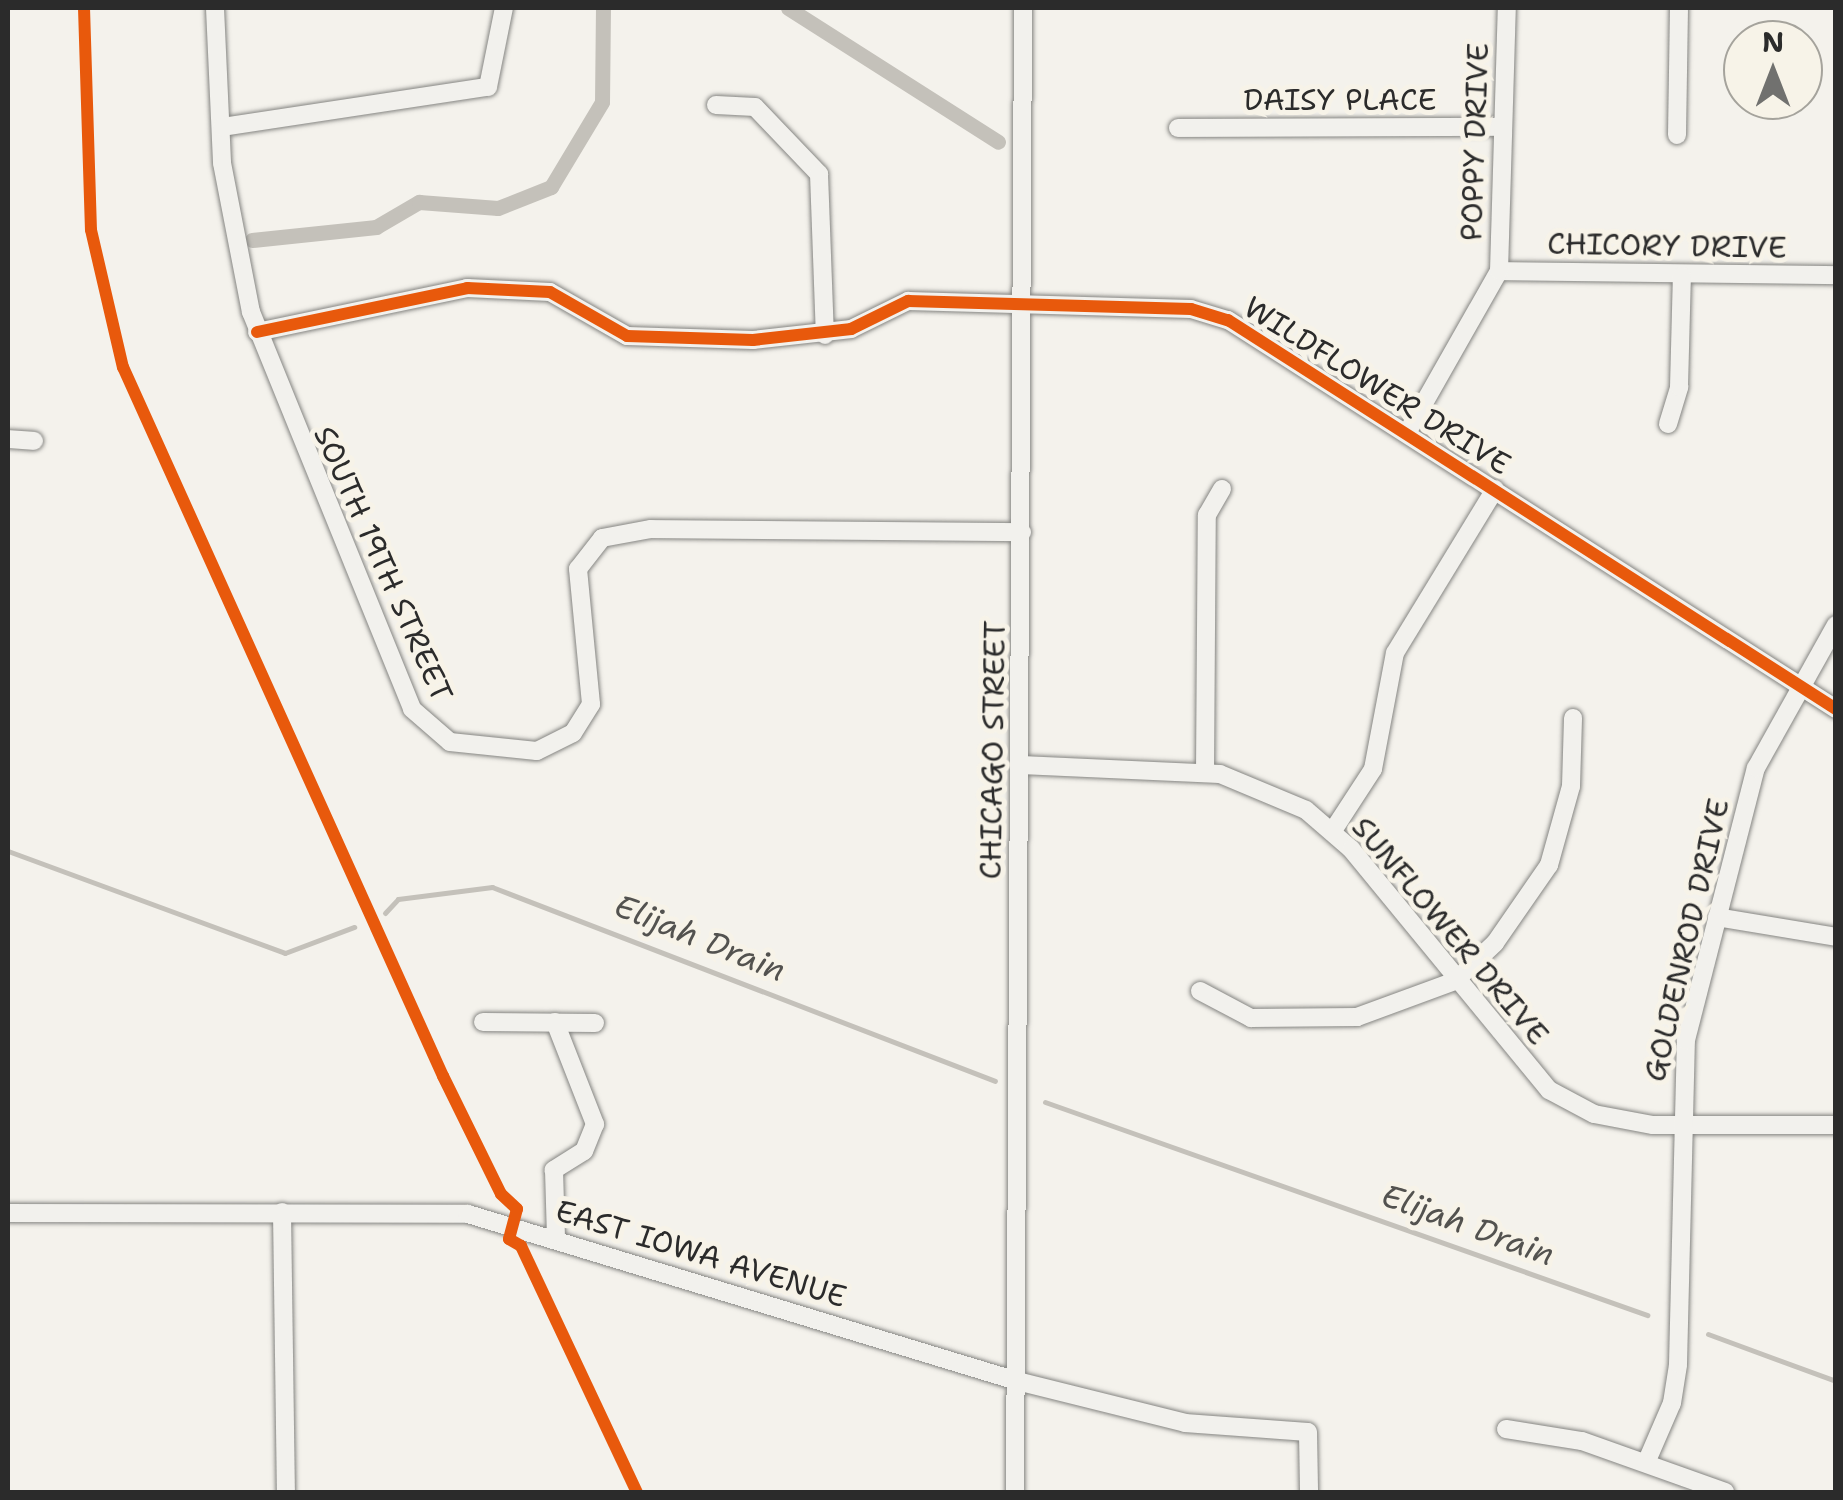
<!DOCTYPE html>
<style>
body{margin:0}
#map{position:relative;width:1843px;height:1500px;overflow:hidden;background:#f4f2ec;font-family:"Shantell Sans",sans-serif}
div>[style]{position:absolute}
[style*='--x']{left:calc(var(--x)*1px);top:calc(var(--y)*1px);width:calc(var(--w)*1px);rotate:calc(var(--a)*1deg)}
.stream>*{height:5px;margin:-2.5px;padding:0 2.5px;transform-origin:2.5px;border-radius:2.5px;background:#c4c1ba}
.canal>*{height:15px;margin:-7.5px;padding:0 7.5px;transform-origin:7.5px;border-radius:7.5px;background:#c4c1ba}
.roads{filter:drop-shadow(0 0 2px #858582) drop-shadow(0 0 2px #858582)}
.street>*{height:18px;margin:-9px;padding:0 9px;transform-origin:9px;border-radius:9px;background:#f2f1ed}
.cycleway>*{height:12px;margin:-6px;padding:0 6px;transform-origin:6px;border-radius:6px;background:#e8590c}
span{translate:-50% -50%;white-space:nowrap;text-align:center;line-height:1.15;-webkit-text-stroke:10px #f7f3e8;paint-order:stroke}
.street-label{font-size:30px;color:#2b2b2b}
.water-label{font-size:32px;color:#53524f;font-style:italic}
.frame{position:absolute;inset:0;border:10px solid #2b2b2b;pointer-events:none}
.north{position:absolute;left:1723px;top:20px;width:100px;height:100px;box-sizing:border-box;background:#f7f3e8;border:2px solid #a5a39c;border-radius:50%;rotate:0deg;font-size:28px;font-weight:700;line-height:40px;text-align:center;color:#2b2b2b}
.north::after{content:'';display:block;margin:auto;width:35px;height:45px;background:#71716f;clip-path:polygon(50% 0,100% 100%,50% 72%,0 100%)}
</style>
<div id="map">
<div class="stream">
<div style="--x:8;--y:851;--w:295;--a:20.2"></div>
<div style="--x:285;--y:953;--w:74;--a:-20.6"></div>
<div style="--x:385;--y:913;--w:19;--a:-47"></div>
<div style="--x:398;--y:899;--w:95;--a:-7.3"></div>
<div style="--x:492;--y:887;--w:539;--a:21.09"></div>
<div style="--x:1045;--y:1102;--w:639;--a:19.48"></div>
<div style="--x:1708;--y:1334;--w:136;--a:20.2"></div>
</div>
<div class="canal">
<div style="--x:788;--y:8;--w:249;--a:32.5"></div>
<div style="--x:252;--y:240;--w:125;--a:-6"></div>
<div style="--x:376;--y:227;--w:50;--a:-30.2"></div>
<div style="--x:419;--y:202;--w:79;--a:4.3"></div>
<div style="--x:498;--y:208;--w:57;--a:-21.6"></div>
<div style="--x:551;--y:187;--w:99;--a:-59"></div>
<div style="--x:602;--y:102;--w:94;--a:-89.4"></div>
</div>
<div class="roads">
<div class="street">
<div style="--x:215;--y:8;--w:155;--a:87.4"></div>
<div style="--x:222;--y:163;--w:152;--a:79"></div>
<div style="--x:251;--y:312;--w:428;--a:67.9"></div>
<div style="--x:412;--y:709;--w:50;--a:41"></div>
<div style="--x:450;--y:742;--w:87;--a:5.9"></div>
<div style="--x:537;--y:751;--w:40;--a:-26.6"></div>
<div style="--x:573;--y:733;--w:34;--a:-58"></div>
<div style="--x:591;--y:704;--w:136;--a:-95.5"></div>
<div style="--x:578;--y:569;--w:39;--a:-52"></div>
<div style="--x:602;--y:538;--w:50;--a:-10.4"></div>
<div style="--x:651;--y:529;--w:371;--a:0.5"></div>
<div style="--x:716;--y:105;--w:39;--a:3"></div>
<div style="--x:755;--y:107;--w:93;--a:46.3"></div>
<div style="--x:819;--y:174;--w:161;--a:87.9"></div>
<div style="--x:222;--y:127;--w:269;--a:-8.6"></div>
<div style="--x:488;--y:87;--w:81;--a:-78.6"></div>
<div style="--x:1178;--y:128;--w:325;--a:-0.2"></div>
<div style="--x:1677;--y:135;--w:127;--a:-89.1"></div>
<div style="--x:1499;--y:271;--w:337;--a:0.7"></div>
<div style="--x:257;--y:332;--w:215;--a:-11.8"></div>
<div style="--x:467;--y:288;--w:83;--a:2.8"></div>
<div style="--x:550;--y:292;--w:89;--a:29.7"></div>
<div style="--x:627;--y:336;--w:126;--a:1.8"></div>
<div style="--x:753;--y:340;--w:99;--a:-6.4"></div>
<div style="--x:851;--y:329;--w:64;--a:-26.2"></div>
<div style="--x:908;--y:301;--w:283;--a:1.6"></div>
<div style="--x:1191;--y:309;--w:39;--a:17"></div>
<div style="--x:1228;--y:320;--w:722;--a:32.61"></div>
<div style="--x:1668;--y:424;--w:39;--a:-73"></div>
<div style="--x:1679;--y:387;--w:111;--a:-88.5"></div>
<div style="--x:1407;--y:433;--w:186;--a:-60.4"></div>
<div style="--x:1499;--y:271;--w:263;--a:-88.3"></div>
<div style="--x:8;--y:439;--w:26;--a:4"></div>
<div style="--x:1021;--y:765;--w:199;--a:2.6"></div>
<div style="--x:1220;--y:774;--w:93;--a:22.7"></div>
<div style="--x:1306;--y:810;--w:60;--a:40.9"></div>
<div style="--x:1351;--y:849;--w:312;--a:50.6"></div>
<div style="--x:1549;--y:1090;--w:51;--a:28.1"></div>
<div style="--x:1594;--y:1114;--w:60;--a:10.6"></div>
<div style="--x:1653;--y:1125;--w:183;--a:0"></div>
<div style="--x:1205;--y:772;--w:257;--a:-89.6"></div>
<div style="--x:1207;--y:515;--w:30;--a:-60"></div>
<div style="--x:1332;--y:832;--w:75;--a:-56.9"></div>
<div style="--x:1373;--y:769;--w:118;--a:-79.3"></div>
<div style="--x:1395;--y:653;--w:192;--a:-58.6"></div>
<div style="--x:1717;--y:917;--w:121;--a:9.5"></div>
<div style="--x:1200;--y:991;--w:58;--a:27.9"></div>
<div style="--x:1251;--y:1018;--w:106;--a:-0.5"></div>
<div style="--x:1357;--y:1017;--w:104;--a:-20.2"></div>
<div style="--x:1455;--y:981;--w:55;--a:-43.5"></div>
<div style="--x:1495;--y:943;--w:95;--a:-55.3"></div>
<div style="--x:1549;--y:865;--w:82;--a:-74.4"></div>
<div style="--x:1571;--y:786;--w:68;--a:-88.3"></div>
<div style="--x:483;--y:1022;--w:112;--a:0.5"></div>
<div style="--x:555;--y:1022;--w:110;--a:68.6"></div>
<div style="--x:595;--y:1124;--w:29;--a:112"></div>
<div style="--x:584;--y:1151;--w:36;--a:148"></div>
<div style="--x:554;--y:1170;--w:69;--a:88.3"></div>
<div style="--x:282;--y:1212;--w:280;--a:89.2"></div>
<div style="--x:8;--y:1213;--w:460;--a:0.1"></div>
<div style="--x:468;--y:1214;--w:574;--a:16.92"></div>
<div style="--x:1017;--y:1381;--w:173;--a:14"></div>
<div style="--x:1185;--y:1423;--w:123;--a:4.2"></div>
<div style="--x:1308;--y:1432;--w:60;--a:89"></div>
<div style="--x:1506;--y:1429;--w:77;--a:9"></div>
<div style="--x:1582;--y:1441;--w:152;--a:19.6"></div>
<div style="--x:1646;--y:1463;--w:65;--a:-66.6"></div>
<div style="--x:1672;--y:1403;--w:39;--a:-81"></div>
<div style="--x:1678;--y:1364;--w:324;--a:-88.6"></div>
<div style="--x:1686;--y:1040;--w:281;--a:-75.6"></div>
<div style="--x:1756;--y:768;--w:164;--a:-60.8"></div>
<div style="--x:1015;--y:1492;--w:1484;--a:-89.69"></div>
</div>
</div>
<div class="cycleway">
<div style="--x:84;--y:8;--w:222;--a:88.2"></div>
<div style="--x:91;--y:230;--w:141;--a:76.9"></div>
<div style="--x:123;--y:367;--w:778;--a:65.71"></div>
<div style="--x:443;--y:1076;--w:131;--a:63.8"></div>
<div style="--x:501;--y:1194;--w:22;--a:43"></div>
<div style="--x:517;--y:1209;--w:31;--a:105"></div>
<div style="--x:509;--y:1239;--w:14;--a:30"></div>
<div style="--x:521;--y:1246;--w:272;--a:64.8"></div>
<div style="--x:257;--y:332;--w:215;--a:-11.8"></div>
<div style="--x:467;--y:288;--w:83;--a:2.8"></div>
<div style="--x:550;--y:292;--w:89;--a:29.7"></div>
<div style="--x:627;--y:336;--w:126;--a:1.8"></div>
<div style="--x:753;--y:340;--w:99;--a:-6.4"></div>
<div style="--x:851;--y:329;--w:64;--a:-26.2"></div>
<div style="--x:908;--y:301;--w:283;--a:1.6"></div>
<div style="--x:1191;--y:309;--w:39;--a:17"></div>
<div style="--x:1228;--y:320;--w:722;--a:32.61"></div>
</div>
<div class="street-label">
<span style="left:1340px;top:100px">DAISY PLACE</span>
<span style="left:1475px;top:142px;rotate:-88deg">POPPY DRIVE</span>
<span style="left:1667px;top:246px;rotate:1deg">CHICORY DRIVE</span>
<span style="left:1377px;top:386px;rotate:32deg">WILDFLOWER DRIVE</span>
<span style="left:383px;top:564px;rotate:66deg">SOUTH 19TH STREET</span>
<span style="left:993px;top:750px;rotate:-89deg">CHICAGO STREET</span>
<span style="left:1450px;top:931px;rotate:50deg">SUNFLOWER DRIVE</span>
<span style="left:1687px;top:940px;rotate:-77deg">GOLDENROD DRIVE</span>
<span style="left:701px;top:1254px;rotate:17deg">EAST IOWA AVENUE</span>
</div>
<div class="water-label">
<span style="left:700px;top:938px;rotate:22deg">Elijah Drain</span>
<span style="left:1468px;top:1225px;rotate:20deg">Elijah Drain</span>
</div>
<div class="frame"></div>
<div class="north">N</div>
</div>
